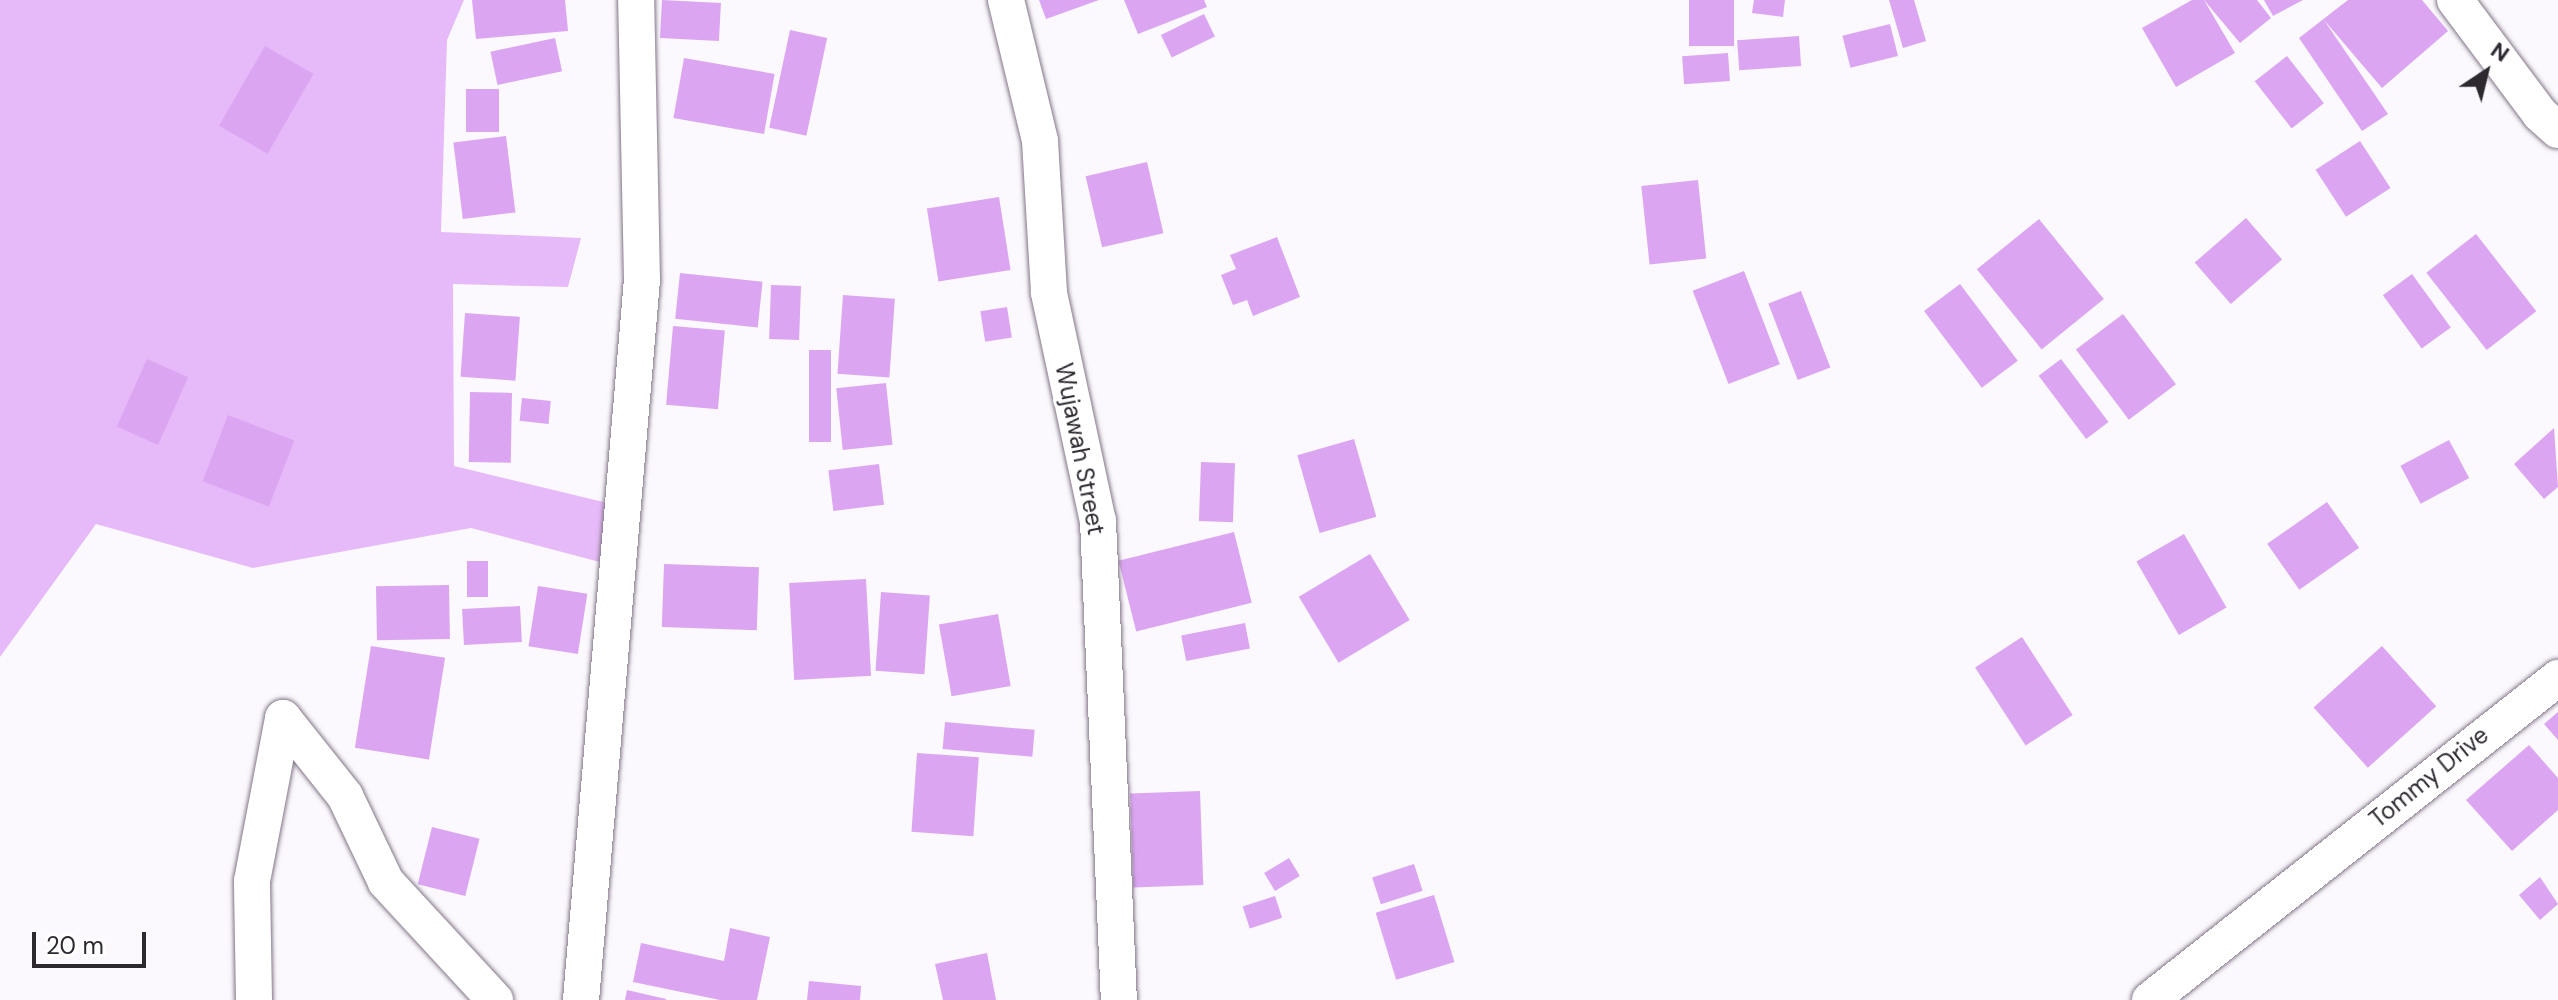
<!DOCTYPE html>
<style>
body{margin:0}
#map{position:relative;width:2558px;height:1000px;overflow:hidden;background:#fbf9fd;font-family:"DM Sans",sans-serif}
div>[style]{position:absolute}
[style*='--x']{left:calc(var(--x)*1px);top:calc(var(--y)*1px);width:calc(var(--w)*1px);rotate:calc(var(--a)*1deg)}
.green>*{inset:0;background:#e6baf8}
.building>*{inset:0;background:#dba5f2;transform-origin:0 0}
.roads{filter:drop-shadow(0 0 2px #837688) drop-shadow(0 0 2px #837688)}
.minor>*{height:36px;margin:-18px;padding:0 18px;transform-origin:18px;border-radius:18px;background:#fff}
span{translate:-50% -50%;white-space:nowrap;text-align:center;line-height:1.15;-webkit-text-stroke:6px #fff;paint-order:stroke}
.street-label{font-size:24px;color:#2e2931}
.north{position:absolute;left:2446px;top:32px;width:80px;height:80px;-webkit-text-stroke:6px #fff;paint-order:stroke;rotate:35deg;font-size:22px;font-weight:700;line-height:32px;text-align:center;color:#2e2931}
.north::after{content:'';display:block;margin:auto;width:28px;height:36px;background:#2e2931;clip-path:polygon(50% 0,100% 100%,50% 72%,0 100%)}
.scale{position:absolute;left:32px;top:932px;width:114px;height:36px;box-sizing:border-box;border:4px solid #2e2931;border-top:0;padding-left:10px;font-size:24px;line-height:28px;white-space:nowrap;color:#2e2931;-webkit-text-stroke:6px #fff;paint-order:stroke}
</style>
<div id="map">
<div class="green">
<div style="clip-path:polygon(0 0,464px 0,447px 40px,441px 232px,581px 238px,568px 287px,453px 284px,454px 466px,620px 506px,615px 566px,471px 528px,253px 568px,96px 524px,0 657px)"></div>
</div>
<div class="building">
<div style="clip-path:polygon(472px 0,565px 0,568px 31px,476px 39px)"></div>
<div style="left:662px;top:0;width:59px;height:38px;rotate:3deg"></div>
<div style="clip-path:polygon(1039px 0,1099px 0,1046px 19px)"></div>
<div style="clip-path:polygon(1124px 0,1204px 0,1207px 7px,1138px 34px)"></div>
<div style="left:1689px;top:0;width:45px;height:46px"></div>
<div style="clip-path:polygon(1754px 0,1785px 0,1783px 17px,1752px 13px)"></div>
<div style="clip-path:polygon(1889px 0,1914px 0,1926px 41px,1903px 48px)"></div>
<div style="clip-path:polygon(2192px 0,2204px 0,2235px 53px,2176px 87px,2142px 28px)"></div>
<div style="clip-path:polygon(2204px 0,2257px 0,2271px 18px,2240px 43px)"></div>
<div style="clip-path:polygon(2264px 0,2303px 0,2273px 16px)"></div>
<div style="clip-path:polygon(2348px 0,2422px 0,2448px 31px,2382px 88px,2324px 20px,2388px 114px,2362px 131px,2299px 38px)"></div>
<div style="left:1204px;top:14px;width:25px;height:48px;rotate:64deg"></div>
<div style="left:1890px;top:24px;width:33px;height:49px;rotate:76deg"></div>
<div style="left:790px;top:30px;width:38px;height:100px;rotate:12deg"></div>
<div style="left:1799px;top:36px;width:30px;height:62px;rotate:86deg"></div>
<div style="left:555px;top:38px;width:34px;height:66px;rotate:78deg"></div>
<div style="left:265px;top:46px;width:56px;height:92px;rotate:30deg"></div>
<div style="left:1728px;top:53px;width:28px;height:46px;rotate:86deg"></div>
<div style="left:2287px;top:56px;width:60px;height:41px;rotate:52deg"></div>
<div style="left:684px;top:58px;width:92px;height:61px;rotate:10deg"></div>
<div style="left:466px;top:89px;width:33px;height:43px"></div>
<div style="left:506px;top:136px;width:77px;height:53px;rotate:83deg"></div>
<div style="left:2360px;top:141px;width:56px;height:53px;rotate:57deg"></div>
<div style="left:1147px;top:162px;width:73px;height:63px;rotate:77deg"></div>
<div style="left:1698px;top:180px;width:79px;height:57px;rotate:84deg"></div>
<div style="left:999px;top:197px;width:74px;height:73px;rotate:81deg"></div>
<div style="left:2246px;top:218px;width:55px;height:68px;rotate:49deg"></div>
<div style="left:2039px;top:219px;width:103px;height:80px;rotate:51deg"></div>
<div style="left:2476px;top:234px;width:98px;height:63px;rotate:52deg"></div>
<div style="clip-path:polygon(1277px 237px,1300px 297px,1253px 316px,1247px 300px,1233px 305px,1221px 275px,1236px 269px,1230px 255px)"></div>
<div style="left:1744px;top:271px;width:100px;height:55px;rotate:69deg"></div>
<div style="left:680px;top:273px;width:83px;height:46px;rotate:6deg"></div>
<div style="left:2412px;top:274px;width:66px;height:36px;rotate:54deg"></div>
<div style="left:1960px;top:284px;width:96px;height:45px;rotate:53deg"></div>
<div style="left:771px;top:285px;width:30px;height:54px;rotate:2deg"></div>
<div style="left:1801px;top:291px;width:82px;height:35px;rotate:69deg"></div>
<div style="left:843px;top:295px;width:52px;height:79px;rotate:4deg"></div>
<div style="left:1007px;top:307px;width:31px;height:27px;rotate:81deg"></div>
<div style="left:465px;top:313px;width:55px;height:64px;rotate:4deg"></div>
<div style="left:2123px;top:314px;width:88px;height:59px;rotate:53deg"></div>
<div style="left:673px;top:326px;width:52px;height:79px;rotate:5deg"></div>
<div style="left:809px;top:350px;width:22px;height:92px"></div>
<div style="left:147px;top:359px;width:45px;height:74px;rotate:24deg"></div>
<div style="left:2061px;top:359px;width:79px;height:28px;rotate:53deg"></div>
<div style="left:886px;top:383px;width:62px;height:50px;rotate:84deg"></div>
<div style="left:470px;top:392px;width:42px;height:70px;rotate:1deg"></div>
<div style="left:522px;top:398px;width:29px;height:23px;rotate:6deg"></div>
<div style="left:228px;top:415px;width:71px;height:71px;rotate:21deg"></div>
<div style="clip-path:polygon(2554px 428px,2558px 487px,2544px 499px,2514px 464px)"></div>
<div style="left:1354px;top:439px;width:81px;height:59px;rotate:74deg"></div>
<div style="left:2449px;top:440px;width:43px;height:55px;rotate:62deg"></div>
<div style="left:1201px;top:462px;width:34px;height:59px;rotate:2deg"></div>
<div style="left:879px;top:464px;width:41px;height:51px;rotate:83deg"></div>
<div style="left:2327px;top:502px;width:56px;height:73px;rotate:55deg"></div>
<div style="left:1234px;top:532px;width:73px;height:119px;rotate:76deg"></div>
<div style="left:2184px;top:534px;width:85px;height:55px;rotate:60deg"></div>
<div style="left:1370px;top:554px;width:77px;height:83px;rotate:59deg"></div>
<div style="left:467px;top:561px;width:21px;height:36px"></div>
<div style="left:664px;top:564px;width:95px;height:63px;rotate:2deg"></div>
<div style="left:866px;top:579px;width:97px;height:77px;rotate:87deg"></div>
<div style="left:449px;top:585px;width:54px;height:73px;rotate:89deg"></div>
<div style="left:538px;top:586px;width:50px;height:61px;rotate:9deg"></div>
<div style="left:881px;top:592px;width:49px;height:79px;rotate:4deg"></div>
<div style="left:520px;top:606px;width:36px;height:58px;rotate:87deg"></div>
<div style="left:998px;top:614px;width:73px;height:60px;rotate:80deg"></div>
<div style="left:1245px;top:623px;width:26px;height:65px;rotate:79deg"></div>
<div style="left:2022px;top:637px;width:93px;height:56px;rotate:57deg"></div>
<div style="left:371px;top:646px;width:75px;height:103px;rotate:9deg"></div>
<div style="left:2382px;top:646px;width:81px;height:92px;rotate:48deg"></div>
<div style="clip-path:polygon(2558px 712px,2558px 740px,2544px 724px)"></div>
<div style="left:945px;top:722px;width:90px;height:27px;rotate:5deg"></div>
<div style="clip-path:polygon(2529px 745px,2558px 778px,2558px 810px,2512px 851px,2466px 800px)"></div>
<div style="left:917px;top:753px;width:62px;height:79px;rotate:4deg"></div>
<div style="left:1200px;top:791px;width:94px;height:70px;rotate:88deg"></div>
<div style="left:432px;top:827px;width:49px;height:59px;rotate:14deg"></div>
<div style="left:1289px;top:858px;width:21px;height:29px;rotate:59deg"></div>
<div style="left:1414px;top:864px;width:28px;height:44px;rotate:72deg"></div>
<div style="clip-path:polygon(2540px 877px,2558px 904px,2540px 920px,2519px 895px)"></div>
<div style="left:1434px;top:895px;width:70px;height:61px;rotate:73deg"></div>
<div style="left:1275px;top:896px;width:23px;height:34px;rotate:72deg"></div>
<div style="clip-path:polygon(730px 928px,770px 937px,757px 1000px,720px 1000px,633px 982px,641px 943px,724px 961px)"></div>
<div style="clip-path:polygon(987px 953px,996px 1000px,943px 1000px,935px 964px)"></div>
<div style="clip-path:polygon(809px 981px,861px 986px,860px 1000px,807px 1000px)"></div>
<div style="clip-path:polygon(627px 990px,666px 999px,666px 1000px,625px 1000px)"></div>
</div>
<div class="roads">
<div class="minor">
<div style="--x:1006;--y:0;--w:145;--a:76.4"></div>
<div style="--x:1040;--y:141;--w:152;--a:86.6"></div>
<div style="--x:1049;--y:293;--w:233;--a:77.9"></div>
<div style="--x:1098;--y:521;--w:479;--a:87.5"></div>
<div style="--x:2455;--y:0;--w:142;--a:53.3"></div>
<div style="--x:2540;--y:114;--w:24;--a:42"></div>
<div style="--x:283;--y:718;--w:100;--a:51.5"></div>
<div style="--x:345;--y:796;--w:95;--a:64.5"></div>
<div style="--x:386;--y:882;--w:161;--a:47.3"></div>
<div style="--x:254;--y:1000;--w:119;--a:-91"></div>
<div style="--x:252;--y:881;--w:166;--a:-79.2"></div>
<div style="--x:581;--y:1000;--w:723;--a:-85.16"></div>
<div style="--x:642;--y:280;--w:280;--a:-91.2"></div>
<div style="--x:2150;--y:1000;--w:520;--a:-38.28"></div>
</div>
</div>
<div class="street-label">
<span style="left:1080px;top:449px;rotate:79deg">Wujawah Street</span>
<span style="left:2429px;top:777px;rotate:-39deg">Tommy Drive</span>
</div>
<div class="north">N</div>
<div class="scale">20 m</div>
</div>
